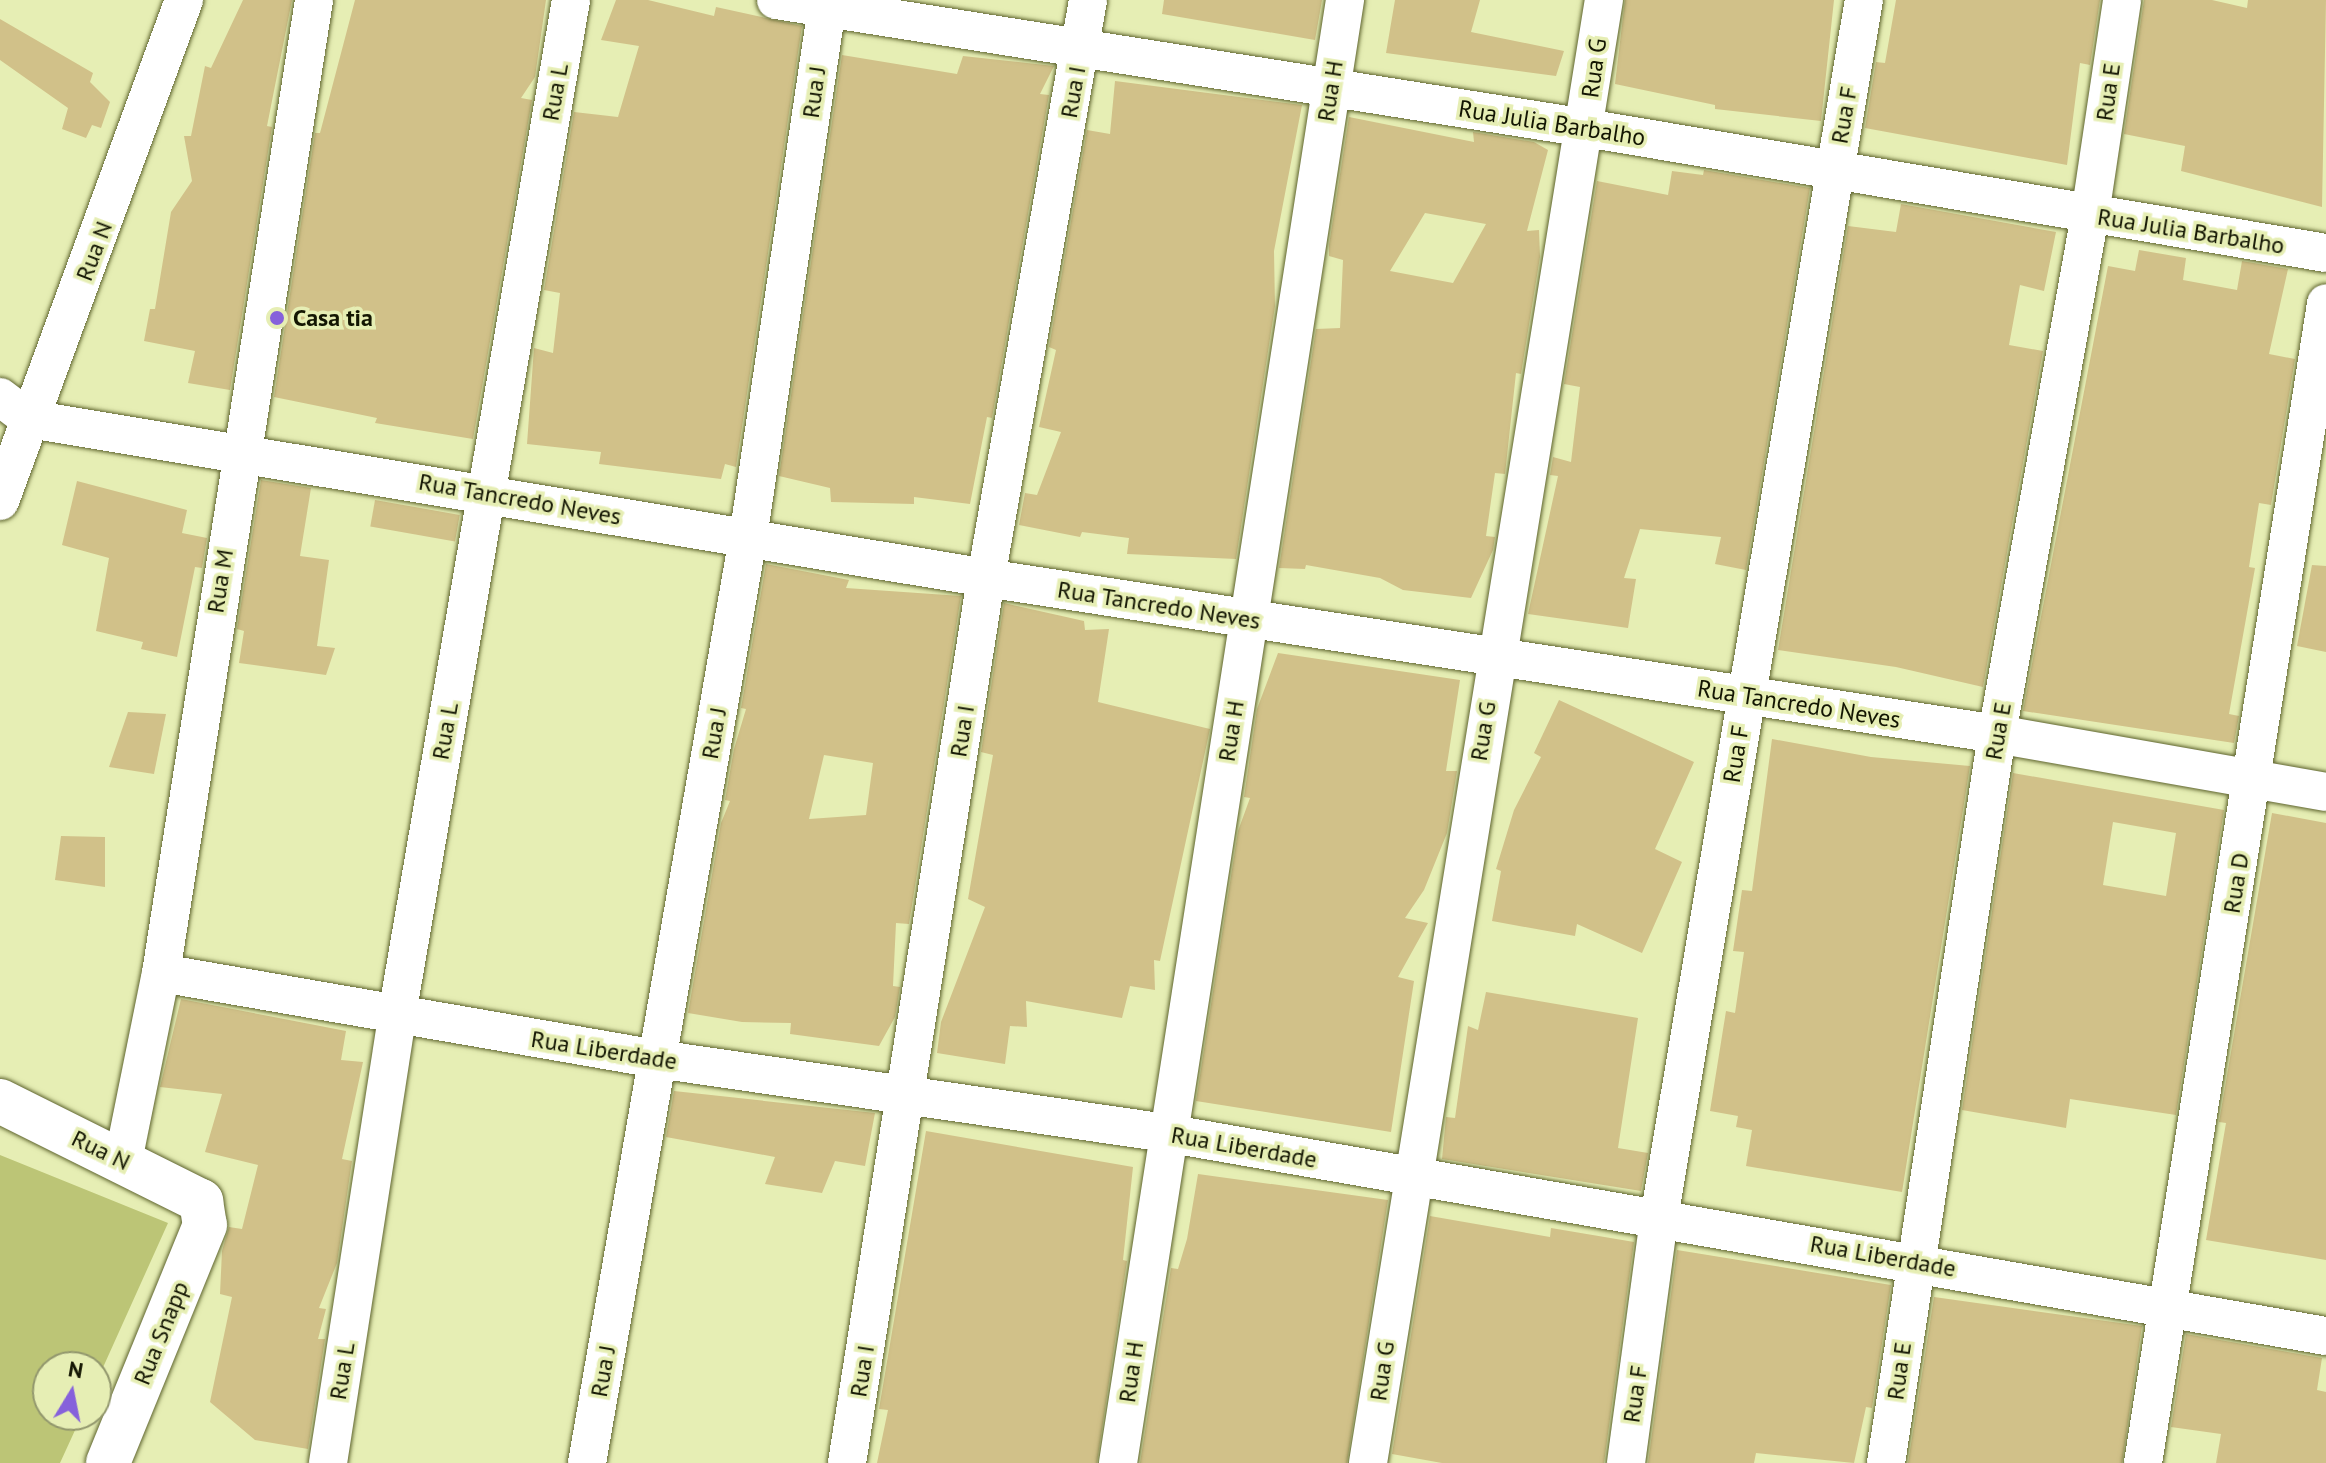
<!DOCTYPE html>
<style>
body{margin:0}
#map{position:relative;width:2326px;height:1463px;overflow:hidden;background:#e6eeb4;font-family:"PT Sans",sans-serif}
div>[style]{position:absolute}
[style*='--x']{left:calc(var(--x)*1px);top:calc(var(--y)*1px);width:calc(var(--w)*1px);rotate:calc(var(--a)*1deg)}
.green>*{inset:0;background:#bcc576}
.building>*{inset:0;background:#d1c189;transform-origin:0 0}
.roads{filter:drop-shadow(0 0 2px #5e642e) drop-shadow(0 0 2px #5e642e)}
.minor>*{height:38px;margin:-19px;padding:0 19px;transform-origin:19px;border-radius:19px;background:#fff}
.secondary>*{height:44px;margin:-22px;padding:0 22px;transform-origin:22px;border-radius:22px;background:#fff}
.dots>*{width:22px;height:22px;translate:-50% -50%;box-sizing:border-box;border:4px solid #e6eeb4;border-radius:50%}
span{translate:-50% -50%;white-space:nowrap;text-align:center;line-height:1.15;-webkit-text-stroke:7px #e6eeb4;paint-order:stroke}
.street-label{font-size:24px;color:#131502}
.poi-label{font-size:24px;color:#131502;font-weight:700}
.left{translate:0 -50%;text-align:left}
.north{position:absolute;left:32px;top:1351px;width:80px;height:80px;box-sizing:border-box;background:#e6eeb4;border:2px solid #92976d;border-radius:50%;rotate:10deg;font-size:22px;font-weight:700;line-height:32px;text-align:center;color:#131502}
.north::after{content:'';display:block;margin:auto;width:28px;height:36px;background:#8661db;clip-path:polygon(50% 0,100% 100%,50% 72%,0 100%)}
</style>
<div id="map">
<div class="green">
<div style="clip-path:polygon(0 1155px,168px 1223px,96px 1383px,96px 1367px,48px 1367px,48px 1415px,82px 1415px,60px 1463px,0 1463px)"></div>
</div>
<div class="building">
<div style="clip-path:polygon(243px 0,292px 0,267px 126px,272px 127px,230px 390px,188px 383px,195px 351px,144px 341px,150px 309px,155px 309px,171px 212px,192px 181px,184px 136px,191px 136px,205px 66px,211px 68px)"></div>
<div style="clip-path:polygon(355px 0,546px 0,535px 77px,521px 98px,532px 100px,473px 439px,375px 423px,377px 418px,274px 397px,315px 133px,320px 133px)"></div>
<div style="clip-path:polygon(616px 0,648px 0,714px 16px,716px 7px,802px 26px,736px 467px,725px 464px,721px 479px,599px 464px,601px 452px,527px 444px,534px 348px,553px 353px,560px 293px,544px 290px,574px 112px,618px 117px,639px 46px,601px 40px)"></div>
<div style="clip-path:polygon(1164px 0,1322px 0,1315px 40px,1162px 14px)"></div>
<div style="clip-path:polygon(1395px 0,1480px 0,1471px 32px,1564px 51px,1556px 76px,1386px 53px)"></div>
<div style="clip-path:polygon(1625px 0,1834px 0,1821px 121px,1715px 109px,1715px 105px,1615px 84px)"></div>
<div style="clip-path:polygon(1896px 0,2100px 0,2090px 65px,2080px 63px,2067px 165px,1865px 128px,1876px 62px,1885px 63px)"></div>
<div style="clip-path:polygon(2144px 0,2212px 0,2247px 8px,2248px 0,2326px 0,2322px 207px,2181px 171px,2185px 146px,2124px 134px)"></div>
<div style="clip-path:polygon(0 19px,93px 73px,90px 82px,110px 102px,101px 128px,92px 125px,86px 138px,62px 129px,68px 108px,0 60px)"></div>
<div style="clip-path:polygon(842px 55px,957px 74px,963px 56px,1054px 66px,1040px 94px,1049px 95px,992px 418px,987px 417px,970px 504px,914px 497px,914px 504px,831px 502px,830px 488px,779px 476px)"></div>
<div style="clip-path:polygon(1115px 81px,1302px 105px,1274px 251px,1275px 306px,1236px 559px,1127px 554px,1129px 538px,1082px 532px,1080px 537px,1019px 525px,1025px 493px,1037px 495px,1061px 432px,1039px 427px,1056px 350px,1049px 347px,1087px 130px,1110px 134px)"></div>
<div style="clip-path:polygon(evenodd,1349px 117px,1474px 142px,1473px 132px,1534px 142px,1548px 150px,1527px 231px,1539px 230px,1540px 257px,1521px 374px,1516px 373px,1505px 474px,1495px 473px,1486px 536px,1495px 537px,1493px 550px,1471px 598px,1403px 590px,1380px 578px,1306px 565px,1305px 569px,1279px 568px,1316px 329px,1340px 328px,1343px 260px,1329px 256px,1329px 245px,1349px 117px,1425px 213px,1486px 224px,1453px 283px,1390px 271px,1425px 213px)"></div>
<div style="clip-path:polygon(1704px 170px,1810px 188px,1746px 570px,1715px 564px,1721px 537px,1640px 529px,1624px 578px,1636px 579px,1628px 628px,1528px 614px,1558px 476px,1550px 475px,1553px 457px,1571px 462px,1580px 387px,1564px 384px,1597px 181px,1668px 195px,1672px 171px,1703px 175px)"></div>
<div style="clip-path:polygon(1901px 204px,2056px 232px,2044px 291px,2020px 285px,2009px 345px,2043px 351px,1983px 687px,1896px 667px,1778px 650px,1848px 226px,1896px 232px)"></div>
<div style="clip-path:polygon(2139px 250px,2186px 258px,2183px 280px,2237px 290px,2242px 261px,2288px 269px,2269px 354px,2295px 359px,2271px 505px,2259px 503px,2249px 567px,2255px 568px,2229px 714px,2239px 716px,2234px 743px,2023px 711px,2108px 266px,2135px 271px)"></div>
<div style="clip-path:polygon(261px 480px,311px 488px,300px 556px,329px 560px,317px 646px,335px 648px,326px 675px,239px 663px,244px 631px,237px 629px)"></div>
<div style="clip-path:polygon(77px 481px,187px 510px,182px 533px,207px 538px,202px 568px,195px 567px,177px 657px,141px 649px,143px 642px,96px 631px,109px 558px,62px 545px)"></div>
<div style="left:375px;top:500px;width:86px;height:27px;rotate:10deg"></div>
<div style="clip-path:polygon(evenodd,766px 564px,849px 580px,846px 588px,961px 596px,909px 924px,896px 923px,893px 986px,900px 987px,895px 1017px,879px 1046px,790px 1034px,791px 1023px,742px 1022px,688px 1013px,721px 823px,730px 801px,725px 800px,734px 749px,746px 709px,741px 708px,766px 564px,824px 755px,873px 763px,866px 815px,809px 819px,824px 755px)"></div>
<div style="clip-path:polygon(2312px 565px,2326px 566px,2326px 652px,2297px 646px)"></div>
<div style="clip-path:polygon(1004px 603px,1084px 621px,1085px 630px,1109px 629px,1098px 702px,1210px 729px,1160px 961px,1154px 960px,1155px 990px,1130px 986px,1122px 1018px,1026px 1001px,1027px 1027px,1010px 1026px,1005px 1064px,937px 1053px,941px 1022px,985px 907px,968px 899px,993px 755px,981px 752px)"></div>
<div style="clip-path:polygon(1278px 653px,1460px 680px,1446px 771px,1457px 771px,1447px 833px,1424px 890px,1405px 918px,1428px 923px,1398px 977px,1414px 981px,1391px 1132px,1196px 1101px,1238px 831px,1250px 798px,1244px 797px,1257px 709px)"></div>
<div style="clip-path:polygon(1559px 700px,1694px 762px,1655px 849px,1682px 862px,1642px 953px,1577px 924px,1575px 936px,1492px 921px,1501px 871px,1496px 869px,1514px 810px,1541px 757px,1534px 753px)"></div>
<div style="clip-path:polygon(128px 712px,166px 714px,154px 774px,109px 767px)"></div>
<div style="clip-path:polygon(1772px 739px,1871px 757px,1970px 766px,1902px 1192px,1746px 1166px,1752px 1130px,1736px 1127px,1738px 1116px,1710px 1111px,1726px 1011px,1735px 1013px,1744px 952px,1733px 951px,1742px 890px,1752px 891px)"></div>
<div style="clip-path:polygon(evenodd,2013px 773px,2224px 810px,2176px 1115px,2070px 1099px,2066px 1128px,1962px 1110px,2013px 773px,2113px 822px,2176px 833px,2166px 896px,2103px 885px,2113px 822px)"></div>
<div style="clip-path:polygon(2272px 813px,2326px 823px,2326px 1260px,2206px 1240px,2226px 1123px,2219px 1122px)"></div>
<div style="clip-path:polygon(61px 836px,105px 837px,105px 887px,55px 880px)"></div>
<div style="clip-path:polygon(1486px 992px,1638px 1018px,1618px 1148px,1648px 1153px,1641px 1191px,1442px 1159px,1446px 1117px,1455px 1118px,1468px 1026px,1478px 1030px)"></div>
<div style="clip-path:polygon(181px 999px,346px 1031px,341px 1060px,363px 1062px,342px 1159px,352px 1161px,337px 1263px,319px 1308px,326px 1309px,318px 1339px,325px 1339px,308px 1449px,255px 1440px,210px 1402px,232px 1297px,220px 1294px,222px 1251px,229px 1227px,242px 1229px,258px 1165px,205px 1152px,222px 1094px,160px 1087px)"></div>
<div style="clip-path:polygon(674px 1091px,875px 1113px,865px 1166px,835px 1161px,822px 1193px,765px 1184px,775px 1157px,666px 1137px)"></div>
<div style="clip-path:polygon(926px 1131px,1133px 1167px,1123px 1260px,1127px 1261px,1097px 1463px,877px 1463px,888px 1410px,879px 1409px)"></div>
<div style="clip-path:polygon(1198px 1174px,1388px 1200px,1347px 1463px,1140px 1463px,1171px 1268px,1178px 1269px,1187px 1239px)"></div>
<div style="clip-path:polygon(1430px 1216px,1550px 1237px,1551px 1228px,1634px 1242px,1604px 1463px,1442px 1463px,1392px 1454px)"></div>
<div style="clip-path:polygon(1677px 1250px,1891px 1285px,1872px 1408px,1866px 1407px,1854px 1463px,1756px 1453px,1754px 1463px,1648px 1463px)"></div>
<div style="clip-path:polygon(1934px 1297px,2142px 1326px,2122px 1463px,1908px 1463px)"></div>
<div style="clip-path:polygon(2186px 1334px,2322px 1358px,2317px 1390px,2326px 1392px,2326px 1463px,2216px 1463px,2221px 1434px,2171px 1427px)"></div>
</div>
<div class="roads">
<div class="minor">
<div style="--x:776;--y:0;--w:820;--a:8.98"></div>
<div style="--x:1586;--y:128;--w:750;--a:9.59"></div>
<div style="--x:0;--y:397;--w:36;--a:37"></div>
<div style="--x:29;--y:419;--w:970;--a:9.43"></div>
<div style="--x:986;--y:578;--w:1023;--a:8.77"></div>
<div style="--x:1997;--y:734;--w:334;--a:10"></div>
<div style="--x:0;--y:501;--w:534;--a:-69.83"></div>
<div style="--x:161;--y:973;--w:503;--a:9.84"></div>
<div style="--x:657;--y:1059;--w:514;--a:8.27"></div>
<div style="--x:1166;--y:1133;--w:1178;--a:9.93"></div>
<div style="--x:123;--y:1161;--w:192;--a:-78.6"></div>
<div style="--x:161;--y:973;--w:985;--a:-81.06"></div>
<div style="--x:328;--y:1463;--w:453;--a:-81.2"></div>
<div style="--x:397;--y:1015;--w:1030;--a:-80.27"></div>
<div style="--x:587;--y:1463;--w:939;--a:-80.13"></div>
<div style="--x:748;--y:538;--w:544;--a:-81.54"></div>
<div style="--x:847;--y:1463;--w:896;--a:-81.07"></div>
<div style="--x:986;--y:578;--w:587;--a:-79.99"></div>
<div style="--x:1118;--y:1463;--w:1481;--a:-81.18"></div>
<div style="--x:1368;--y:1463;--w:1482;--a:-80.84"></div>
<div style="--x:1626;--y:1463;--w:247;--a:-82.3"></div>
<div style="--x:1659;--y:1218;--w:1235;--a:-80.45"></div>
<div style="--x:1886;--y:1463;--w:737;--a:-81.34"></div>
<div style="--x:1997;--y:734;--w:527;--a:-79.84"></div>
<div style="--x:2090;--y:215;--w:217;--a:-81.5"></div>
<div style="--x:2143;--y:1463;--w:1174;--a:-81.03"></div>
</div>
<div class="secondary">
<div style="--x:0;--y:1101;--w:225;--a:26.5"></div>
<div style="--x:201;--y:1201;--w:24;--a:81"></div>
<div style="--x:205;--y:1225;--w:257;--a:112.2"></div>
</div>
</div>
<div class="dots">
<div style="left:277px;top:318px;background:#8661db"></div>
</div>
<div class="street-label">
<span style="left:1594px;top:68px;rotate:-82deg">Rua G</span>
<span style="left:1330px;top:91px;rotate:-81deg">Rua H</span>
<span style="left:555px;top:92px;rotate:-80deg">Rua L</span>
<span style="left:814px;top:92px;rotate:-82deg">Rua J</span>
<span style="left:1073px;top:92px;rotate:-80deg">Rua I</span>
<span style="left:2108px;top:92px;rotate:-82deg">Rua E</span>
<span style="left:1844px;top:115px;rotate:-80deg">Rua F</span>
<span style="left:1552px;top:123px;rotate:9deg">Rua Julia Barbalho</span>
<span style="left:2191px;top:231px;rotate:9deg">Rua Julia Barbalho</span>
<span style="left:94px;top:251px;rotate:-69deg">Rua N</span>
<span style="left:520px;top:499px;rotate:10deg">Rua Tancredo Neves</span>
<span style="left:220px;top:581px;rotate:-81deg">Rua M</span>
<span style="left:1159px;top:605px;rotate:9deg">Rua Tancredo Neves</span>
<span style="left:1799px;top:704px;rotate:9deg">Rua Tancredo Neves</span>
<span style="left:445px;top:731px;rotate:-80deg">Rua L</span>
<span style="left:962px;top:731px;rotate:-81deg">Rua I</span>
<span style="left:1231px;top:731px;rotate:-81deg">Rua H</span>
<span style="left:1483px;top:731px;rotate:-81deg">Rua G</span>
<span style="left:1998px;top:731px;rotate:-80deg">Rua E</span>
<span style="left:714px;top:733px;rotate:-80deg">Rua J</span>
<span style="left:1736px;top:754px;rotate:-81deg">Rua F</span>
<span style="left:2236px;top:883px;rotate:-81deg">Rua D</span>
<span style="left:604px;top:1050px;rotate:9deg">Rua Liberdade</span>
<span style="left:1244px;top:1147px;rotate:10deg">Rua Liberdade</span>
<span style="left:101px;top:1150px;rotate:26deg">Rua N</span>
<span style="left:1883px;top:1256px;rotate:10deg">Rua Liberdade</span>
<span style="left:161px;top:1333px;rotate:-68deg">Rua Snapp</span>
<span style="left:342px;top:1371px;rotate:-81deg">Rua L</span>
<span style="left:603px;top:1371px;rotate:-80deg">Rua J</span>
<span style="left:862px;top:1371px;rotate:-81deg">Rua I</span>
<span style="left:1382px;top:1371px;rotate:-82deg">Rua G</span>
<span style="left:1899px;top:1371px;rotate:-82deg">Rua E</span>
<span style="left:1131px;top:1372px;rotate:-82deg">Rua H</span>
<span style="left:1635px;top:1394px;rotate:-82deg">Rua F</span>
</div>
<div class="poi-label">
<span class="left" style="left:293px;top:318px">Casa tia</span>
</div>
<div class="north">N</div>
</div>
